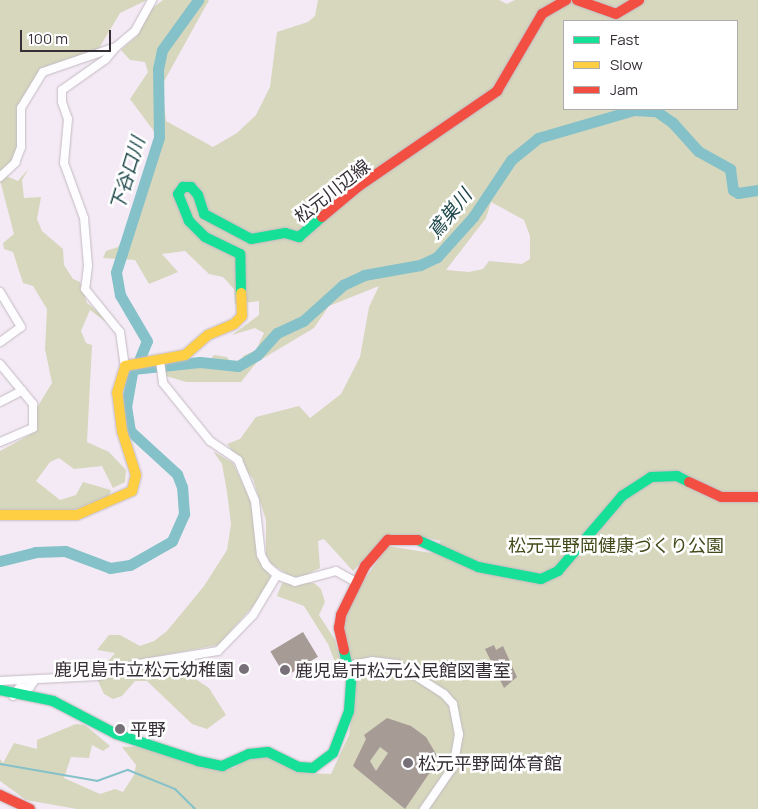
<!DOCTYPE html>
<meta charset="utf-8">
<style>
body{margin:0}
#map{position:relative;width:758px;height:809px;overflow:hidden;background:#f4eaf5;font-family:Manrope,"Noto Sans JP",sans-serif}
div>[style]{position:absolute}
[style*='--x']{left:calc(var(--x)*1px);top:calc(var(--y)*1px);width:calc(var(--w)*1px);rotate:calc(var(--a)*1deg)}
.green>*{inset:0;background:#d6d7bd}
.stream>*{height:2px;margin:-1px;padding:0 1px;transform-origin:1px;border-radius:1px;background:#85c1c8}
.river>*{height:11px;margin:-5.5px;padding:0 5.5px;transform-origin:5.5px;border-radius:5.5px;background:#85c1c8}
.building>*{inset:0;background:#a79b96;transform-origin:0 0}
.roads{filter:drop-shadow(0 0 1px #c2bac2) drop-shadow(0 0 1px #c2bac2)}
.street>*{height:8px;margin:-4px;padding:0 4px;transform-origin:4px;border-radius:4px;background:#fdfcfe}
.fast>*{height:10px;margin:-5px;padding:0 5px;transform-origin:5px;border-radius:5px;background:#16e098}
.slow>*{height:10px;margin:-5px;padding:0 5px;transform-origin:5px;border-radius:5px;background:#ffcf43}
.jam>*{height:10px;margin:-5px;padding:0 5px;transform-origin:5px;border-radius:5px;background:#f24e42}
.dots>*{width:14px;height:14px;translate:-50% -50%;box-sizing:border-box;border:2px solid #fff;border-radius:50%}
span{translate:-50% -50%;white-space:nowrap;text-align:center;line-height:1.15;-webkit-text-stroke:5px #fff;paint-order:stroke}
.street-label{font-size:18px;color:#362f36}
.park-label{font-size:18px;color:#434a1a}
.poi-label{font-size:18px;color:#362f36}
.right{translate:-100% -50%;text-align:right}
.left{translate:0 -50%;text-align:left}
.water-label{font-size:19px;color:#1e474a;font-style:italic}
.legend{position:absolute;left:563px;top:20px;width:175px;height:90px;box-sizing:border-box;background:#fff;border:1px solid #afacaf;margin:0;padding:6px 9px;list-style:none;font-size:15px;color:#362f36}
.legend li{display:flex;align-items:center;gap:10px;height:25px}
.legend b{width:25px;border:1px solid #afacaf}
.scale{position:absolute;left:20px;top:30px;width:91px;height:22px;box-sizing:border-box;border:2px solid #362f36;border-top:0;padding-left:6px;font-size:15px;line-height:18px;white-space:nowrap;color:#362f36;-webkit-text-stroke:4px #fff;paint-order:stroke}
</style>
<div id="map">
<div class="green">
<div style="clip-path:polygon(0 0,147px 0,120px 13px,98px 50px,47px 66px,36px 76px,18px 111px,18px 147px,13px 163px,0 174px)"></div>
<div style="clip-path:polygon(evenodd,163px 0,209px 0,162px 85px,166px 121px,213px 147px,237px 133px,256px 115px,270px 87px,277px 32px,308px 22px,315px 16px,318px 0,499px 0,507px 4px,515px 0,758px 0,758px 809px,77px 809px,26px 800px,0 781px,0 759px,3px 763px,14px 743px,37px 749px,37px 740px,76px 724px,85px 725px,110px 746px,103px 751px,92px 745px,89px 758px,71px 757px,64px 778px,100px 794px,115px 789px,123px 792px,134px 775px,136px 765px,122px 747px,144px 746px,215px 769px,234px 768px,248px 758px,268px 755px,304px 773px,331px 774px,349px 735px,356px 686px,342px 622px,354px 594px,388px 546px,431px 553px,441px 541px,416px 535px,387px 536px,353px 571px,324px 539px,318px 541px,320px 568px,302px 577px,292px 577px,271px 564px,266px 554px,266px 520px,253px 479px,227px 444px,240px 439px,256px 417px,299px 406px,310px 418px,341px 394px,360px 357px,369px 307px,379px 286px,329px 306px,314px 328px,257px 362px,241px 382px,186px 382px,166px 376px,166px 368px,204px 368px,214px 355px,227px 357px,238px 372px,243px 356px,256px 350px,264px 333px,255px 328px,232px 335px,259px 315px,259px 301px,235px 304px,234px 289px,223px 277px,209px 274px,185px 251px,162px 254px,178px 272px,149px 284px,135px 260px,103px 258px,106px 251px,118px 247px,138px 218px,160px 147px,153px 130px,130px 99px,148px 72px,145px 62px,130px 60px,121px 50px,137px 36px,149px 11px,163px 0,564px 21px,737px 21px,737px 109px,564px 109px,564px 21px,163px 0,491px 202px,524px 220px,530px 236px,530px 259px,522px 264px,489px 261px,483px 269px,469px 272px,446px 270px,486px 218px,491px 202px)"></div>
<div style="clip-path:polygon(29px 168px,22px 180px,24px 198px,41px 197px,37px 219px,42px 231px,63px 249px,64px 265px,73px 279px,80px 282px,87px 303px,106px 318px,106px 322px,90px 310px,81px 331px,86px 343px,92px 345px,87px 442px,109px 452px,126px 470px,125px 482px,113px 488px,102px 466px,74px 469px,59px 458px,50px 462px,36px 481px,60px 500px,76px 495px,83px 482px,111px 490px,109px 496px,82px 509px,66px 511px,0 511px,0 451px,35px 432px,33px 414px,52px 383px,45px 349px,47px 309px,33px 286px,23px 283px,13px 252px,4px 249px,3px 243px,14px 234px,0 180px,6px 176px,18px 181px)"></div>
<div style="clip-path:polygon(213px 451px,233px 463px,251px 501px,257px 556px,271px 577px,262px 596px,218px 645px,142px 659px,99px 672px,115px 653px,97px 650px,109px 635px,120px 635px,140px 646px,154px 641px,167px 631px,204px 586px,227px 550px,231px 524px,227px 492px,222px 464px)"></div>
<div style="clip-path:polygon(282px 583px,314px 583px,321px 589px,325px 602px,319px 615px,335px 640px,345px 677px,340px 675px,328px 644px,304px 606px,277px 596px)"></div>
<div style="clip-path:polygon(176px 662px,191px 663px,194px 678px,209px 688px,226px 715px,207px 729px,192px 724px,147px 681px,135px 681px,122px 696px,113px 699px,104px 694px,97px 679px)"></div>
</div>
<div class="stream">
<div style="--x:0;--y:764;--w:98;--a:9.9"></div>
<div style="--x:97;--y:781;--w:33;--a:-20"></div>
<div style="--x:128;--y:770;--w:51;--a:22"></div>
<div style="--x:175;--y:789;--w:28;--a:45"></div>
</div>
<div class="river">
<div style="--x:140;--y:358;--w:18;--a:-68"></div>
<div style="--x:147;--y:341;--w:53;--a:-120.4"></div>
<div style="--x:120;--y:295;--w:23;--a:-100"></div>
<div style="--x:116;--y:272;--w:142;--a:-72.3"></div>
<div style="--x:159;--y:137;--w:68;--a:-90.8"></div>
<div style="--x:158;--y:69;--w:19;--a:-78"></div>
<div style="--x:162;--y:50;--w:62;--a:-54.2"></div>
<div style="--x:0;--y:561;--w:36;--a:-14"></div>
<div style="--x:35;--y:552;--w:30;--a:-2"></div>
<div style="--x:65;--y:551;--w:48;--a:20.7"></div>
<div style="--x:110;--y:568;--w:20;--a:-9"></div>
<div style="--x:130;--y:565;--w:48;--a:-29.7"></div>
<div style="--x:172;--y:541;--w:30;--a:-66"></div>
<div style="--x:184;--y:514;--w:27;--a:-94"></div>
<div style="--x:182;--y:487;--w:14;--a:-111"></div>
<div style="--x:177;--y:474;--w:64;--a:-137.5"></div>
<div style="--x:130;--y:431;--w:24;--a:-99"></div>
<div style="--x:126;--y:407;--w:39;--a:-80"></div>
<div style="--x:133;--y:369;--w:67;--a:-6"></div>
<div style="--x:200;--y:362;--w:38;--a:6"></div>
<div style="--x:238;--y:366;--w:22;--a:-30"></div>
<div style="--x:257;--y:355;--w:30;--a:-48"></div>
<div style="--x:277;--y:333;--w:29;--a:-25"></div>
<div style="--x:303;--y:321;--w:54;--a:-42"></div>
<div style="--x:343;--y:285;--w:23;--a:-25"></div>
<div style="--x:364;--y:275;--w:57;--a:-10.1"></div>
<div style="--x:420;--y:265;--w:19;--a:-25"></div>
<div style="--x:437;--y:257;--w:54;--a:-48"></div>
<div style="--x:473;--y:217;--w:69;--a:-56.3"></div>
<div style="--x:511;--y:160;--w:35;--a:-39"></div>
<div style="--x:538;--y:138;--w:100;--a:-16.3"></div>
<div style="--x:634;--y:110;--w:22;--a:3"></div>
<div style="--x:656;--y:111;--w:19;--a:35"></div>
<div style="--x:672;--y:122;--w:39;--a:48"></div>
<div style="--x:698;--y:151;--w:37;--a:29"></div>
<div style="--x:730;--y:169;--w:21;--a:82"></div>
<div style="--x:733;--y:190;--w:6;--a:31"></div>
<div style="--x:738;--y:193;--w:20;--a:-9"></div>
</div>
<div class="building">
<div style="left:303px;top:632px;width:29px;height:38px;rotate:59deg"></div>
<div style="clip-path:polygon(494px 645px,496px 650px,503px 646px,517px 677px,504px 688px,485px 649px)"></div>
<div style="clip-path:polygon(evenodd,387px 718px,411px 726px,426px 737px,439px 759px,405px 809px,353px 766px,366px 739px,364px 735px,387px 718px,380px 747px,388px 753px,376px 771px,370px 761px,380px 747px)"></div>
</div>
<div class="roads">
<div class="street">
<div style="--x:116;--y:47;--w:16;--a:130"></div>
<div style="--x:106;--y:59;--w:54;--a:144.8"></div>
<div style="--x:62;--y:90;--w:12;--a:90"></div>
<div style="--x:62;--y:102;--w:18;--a:71"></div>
<div style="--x:68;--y:119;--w:44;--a:95.2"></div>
<div style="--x:64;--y:163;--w:59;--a:70"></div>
<div style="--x:84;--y:218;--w:48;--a:85.2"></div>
<div style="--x:88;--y:266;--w:23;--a:97"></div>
<div style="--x:85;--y:289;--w:55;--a:50.9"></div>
<div style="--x:120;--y:332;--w:34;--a:82"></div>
<div style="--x:0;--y:177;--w:21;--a:-43"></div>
<div style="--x:15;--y:163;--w:17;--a:-69"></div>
<div style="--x:21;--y:147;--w:39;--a:-90"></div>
<div style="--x:21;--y:108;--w:42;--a:-58.6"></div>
<div style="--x:43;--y:72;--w:77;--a:-18.9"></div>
<div style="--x:116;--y:47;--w:25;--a:-40"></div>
<div style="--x:135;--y:31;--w:35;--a:-61"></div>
<div style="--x:0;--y:292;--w:41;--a:59"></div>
<div style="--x:21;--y:327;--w:26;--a:144"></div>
<div style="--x:160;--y:361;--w:22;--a:82"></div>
<div style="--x:163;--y:383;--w:75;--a:51"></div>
<div style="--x:210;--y:441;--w:34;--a:34"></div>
<div style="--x:238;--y:460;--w:44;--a:67.5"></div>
<div style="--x:255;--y:501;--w:54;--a:83.7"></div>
<div style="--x:261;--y:555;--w:11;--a:63"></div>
<div style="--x:266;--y:565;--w:15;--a:42"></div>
<div style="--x:277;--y:575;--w:19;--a:21"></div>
<div style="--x:295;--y:582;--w:42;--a:-15"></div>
<div style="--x:336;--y:571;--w:23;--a:29"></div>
<div style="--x:0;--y:364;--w:52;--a:50.5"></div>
<div style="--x:33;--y:404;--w:24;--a:90"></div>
<div style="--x:33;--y:428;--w:36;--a:157"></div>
<div style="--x:0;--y:402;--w:25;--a:-27"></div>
<div style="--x:347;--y:666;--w:25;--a:-11"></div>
<div style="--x:372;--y:661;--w:25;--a:7"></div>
<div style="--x:397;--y:664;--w:56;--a:32.6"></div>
<div style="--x:444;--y:694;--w:13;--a:48"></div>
<div style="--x:453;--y:704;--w:31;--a:79"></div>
<div style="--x:459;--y:734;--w:34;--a:100"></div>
<div style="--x:453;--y:767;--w:51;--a:124.6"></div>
<div style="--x:0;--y:681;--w:98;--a:-2.9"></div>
<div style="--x:98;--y:676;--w:42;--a:-16.7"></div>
<div style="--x:138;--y:664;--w:81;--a:-9.2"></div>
<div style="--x:218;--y:651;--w:50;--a:-45.8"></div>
<div style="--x:253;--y:615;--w:47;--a:-59"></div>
<div style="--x:13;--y:696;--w:10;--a:-53"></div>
<div style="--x:19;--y:688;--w:11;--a:-5"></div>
<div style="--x:30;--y:687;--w:7;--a:-56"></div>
</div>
<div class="fast">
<div style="--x:241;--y:293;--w:39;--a:-91"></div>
<div style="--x:240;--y:254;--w:39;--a:-154"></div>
<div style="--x:205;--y:237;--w:23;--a:-135"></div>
<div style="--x:189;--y:221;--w:29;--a:-112"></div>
<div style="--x:178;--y:194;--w:9;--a:-54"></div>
<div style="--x:183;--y:187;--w:8;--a:0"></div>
<div style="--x:191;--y:187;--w:11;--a:49"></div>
<div style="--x:198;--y:195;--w:20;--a:72"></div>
<div style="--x:204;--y:214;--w:53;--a:28"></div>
<div style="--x:251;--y:239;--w:35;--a:-10"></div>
<div style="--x:285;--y:233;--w:15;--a:16"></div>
<div style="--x:299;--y:237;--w:30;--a:-41"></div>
<div style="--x:418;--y:540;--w:66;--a:24.2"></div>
<div style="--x:478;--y:567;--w:64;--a:10.8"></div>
<div style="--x:541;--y:579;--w:19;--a:-25"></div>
<div style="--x:558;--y:571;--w:99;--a:-49.5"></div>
<div style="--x:622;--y:496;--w:35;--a:-33"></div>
<div style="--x:651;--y:477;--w:26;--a:-2"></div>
<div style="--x:677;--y:476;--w:13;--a:27"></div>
<div style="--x:0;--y:690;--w:54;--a:11.7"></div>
<div style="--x:53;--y:701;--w:71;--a:27.6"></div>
<div style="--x:116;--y:734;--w:86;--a:18.2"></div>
<div style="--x:198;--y:761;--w:25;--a:12"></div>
<div style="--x:222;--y:766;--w:30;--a:-24"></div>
<div style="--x:249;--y:754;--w:19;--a:-6"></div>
<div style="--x:268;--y:752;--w:34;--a:26"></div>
<div style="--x:299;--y:767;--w:14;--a:4"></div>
<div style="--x:313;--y:768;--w:25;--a:-37"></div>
<div style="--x:333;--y:753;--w:45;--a:-69.1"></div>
<div style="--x:349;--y:711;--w:30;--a:-86"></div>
<div style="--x:351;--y:681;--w:32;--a:-103"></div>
</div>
<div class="slow">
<div style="--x:0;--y:515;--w:77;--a:0"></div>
<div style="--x:77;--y:515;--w:60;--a:-23.6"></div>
<div style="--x:132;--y:491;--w:16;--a:-76"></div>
<div style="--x:136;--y:475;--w:46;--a:-107.7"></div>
<div style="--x:122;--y:431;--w:38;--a:-97"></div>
<div style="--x:117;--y:393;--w:28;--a:-73"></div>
<div style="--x:125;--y:366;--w:61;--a:-10.4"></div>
<div style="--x:185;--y:355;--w:30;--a:-41"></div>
<div style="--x:208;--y:335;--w:28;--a:-23"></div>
<div style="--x:234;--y:324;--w:11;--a:-45"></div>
<div style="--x:242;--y:316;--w:23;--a:-92"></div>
</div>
<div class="jam">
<div style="--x:577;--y:0;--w:41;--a:19.7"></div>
<div style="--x:616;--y:14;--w:27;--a:-31"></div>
<div style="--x:322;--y:217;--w:48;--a:-40"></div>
<div style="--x:359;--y:186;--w:168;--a:-34.5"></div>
<div style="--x:497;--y:91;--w:89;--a:-59.7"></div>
<div style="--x:542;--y:14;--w:28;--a:-30"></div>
<div style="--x:689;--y:482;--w:35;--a:25"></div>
<div style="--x:721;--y:497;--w:37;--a:0"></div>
<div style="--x:344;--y:650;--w:23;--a:-103"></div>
<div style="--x:339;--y:628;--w:13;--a:-81"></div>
<div style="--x:341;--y:615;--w:55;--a:-63.9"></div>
<div style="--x:365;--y:566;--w:35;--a:-49"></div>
<div style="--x:388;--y:540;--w:30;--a:0"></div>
<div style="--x:0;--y:795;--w:33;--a:25"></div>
</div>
</div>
<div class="dots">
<div style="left:244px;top:669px;background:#787079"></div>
<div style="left:285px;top:670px;background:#787079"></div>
<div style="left:120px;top:729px;background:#787079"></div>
<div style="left:408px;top:763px;background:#787079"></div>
</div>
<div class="street-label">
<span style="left:332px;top:191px;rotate:-38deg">松元川辺線</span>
</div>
<div class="park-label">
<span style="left:616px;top:545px">松元平野岡健康づくり公園</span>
</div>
<div class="poi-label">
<span class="right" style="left:234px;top:669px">鹿児島市立松元幼稚園</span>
<span class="left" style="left:295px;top:670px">鹿児島市松元公民館図書室</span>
<span class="left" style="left:130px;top:729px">平野</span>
<span class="left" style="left:418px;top:763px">松元平野岡体育館</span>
</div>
<div class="water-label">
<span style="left:128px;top:174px;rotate:-73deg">下谷口川</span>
<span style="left:450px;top:214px;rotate:-51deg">鳶巣川</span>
</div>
<ul class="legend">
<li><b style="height:6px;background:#16e098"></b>Fast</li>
<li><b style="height:6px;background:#ffcf43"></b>Slow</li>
<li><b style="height:6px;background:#f24e42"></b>Jam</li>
</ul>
<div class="scale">100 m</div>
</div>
